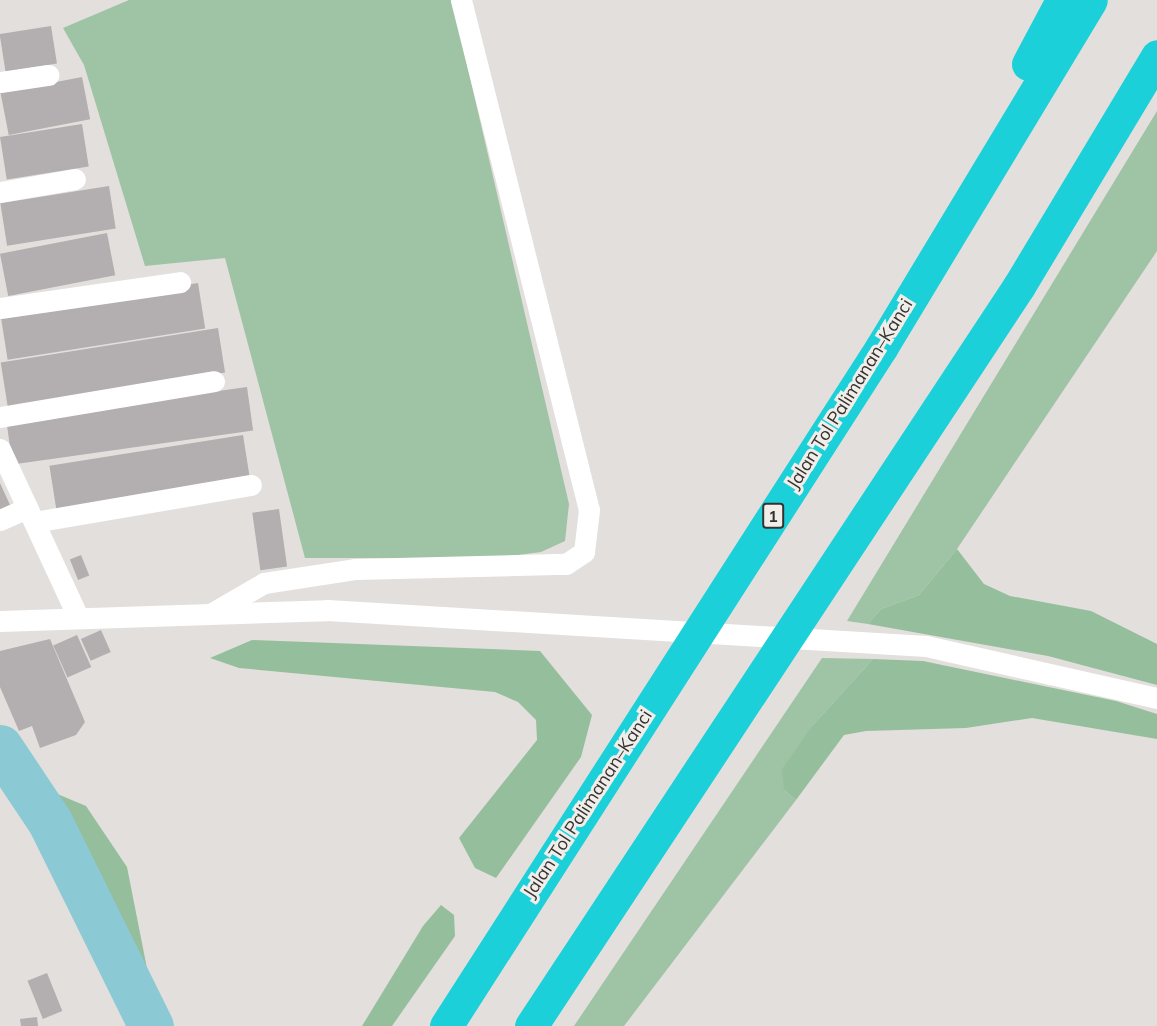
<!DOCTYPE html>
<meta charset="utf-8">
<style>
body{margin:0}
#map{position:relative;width:1157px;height:1026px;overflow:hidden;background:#e3dfdc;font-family:Mulish,sans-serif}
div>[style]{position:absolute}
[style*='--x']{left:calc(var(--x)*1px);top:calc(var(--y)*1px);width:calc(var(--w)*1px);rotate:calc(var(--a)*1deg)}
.green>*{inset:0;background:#9fc3a5}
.forest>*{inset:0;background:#95bf9c}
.river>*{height:45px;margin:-22.5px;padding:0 22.5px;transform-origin:22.5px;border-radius:22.5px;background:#8bc9d5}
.building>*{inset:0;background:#b3aeaf;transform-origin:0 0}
.minor>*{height:21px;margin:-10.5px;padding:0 10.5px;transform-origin:10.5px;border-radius:10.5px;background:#fff}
.motorway>*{height:33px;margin:-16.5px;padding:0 16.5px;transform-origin:16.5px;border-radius:16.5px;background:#1cd0d9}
span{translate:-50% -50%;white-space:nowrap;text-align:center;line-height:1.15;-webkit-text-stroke:6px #f1ede9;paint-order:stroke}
.shield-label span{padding:2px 4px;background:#f1ede9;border:2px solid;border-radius:4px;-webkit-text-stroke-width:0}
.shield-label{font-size:16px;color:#353332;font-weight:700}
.street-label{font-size:18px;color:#353332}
</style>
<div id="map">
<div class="green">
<div style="clip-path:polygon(129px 0,452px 0,569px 504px,565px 541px,541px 552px,495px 558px,305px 558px,225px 258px,145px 266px,84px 65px,63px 28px)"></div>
<div style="clip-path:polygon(1157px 111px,1157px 251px,957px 549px,919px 595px,881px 609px,868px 624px,847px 621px)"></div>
<div style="clip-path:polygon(822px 658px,873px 659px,813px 725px,784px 790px,796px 800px,624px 1026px,574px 1026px)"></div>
</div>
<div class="forest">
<div style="clip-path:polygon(957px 549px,984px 584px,1010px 596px,1091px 611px,1157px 644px,1157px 685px,1048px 656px,868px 624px,881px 609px,919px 595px)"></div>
<div style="clip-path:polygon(252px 640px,540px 651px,592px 715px,581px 757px,496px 878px,475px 868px,459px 838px,537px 740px,536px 720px,518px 702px,495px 692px,239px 668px,210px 658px)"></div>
<div style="clip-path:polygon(873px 659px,923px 661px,1116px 701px,1157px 714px,1157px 739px,1032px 718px,966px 728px,866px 731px,844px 735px,796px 800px,784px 790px,782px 769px,813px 725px)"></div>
<div style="clip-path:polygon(55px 793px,86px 806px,127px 867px,155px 1009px)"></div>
<div style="clip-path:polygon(441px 905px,454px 915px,455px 936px,392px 1026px,362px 1026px,423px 926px)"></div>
</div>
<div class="river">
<div style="--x:0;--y:747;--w:90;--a:56.3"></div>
<div style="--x:50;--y:822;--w:228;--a:63.7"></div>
</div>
<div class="building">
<div style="left:51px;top:26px;width:38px;height:52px;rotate:81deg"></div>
<div style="left:82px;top:77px;width:43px;height:83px;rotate:79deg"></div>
<div style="left:82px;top:124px;width:43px;height:83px;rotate:81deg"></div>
<div style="left:109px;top:186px;width:43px;height:110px;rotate:81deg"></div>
<div style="left:107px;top:233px;width:43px;height:109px;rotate:79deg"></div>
<div style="left:198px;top:283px;width:46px;height:200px;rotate:81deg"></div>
<div style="left:218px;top:328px;width:45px;height:220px;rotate:81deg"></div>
<div style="left:247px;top:387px;width:44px;height:243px;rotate:82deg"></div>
<div style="left:243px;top:435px;width:45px;height:196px;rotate:81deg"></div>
<div style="clip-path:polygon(0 483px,10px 505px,0 510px)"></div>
<div style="left:279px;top:509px;width:58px;height:27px;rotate:82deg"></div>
<div style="left:81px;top:555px;width:22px;height:12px;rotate:68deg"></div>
<div style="left:101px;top:630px;width:24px;height:22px;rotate:66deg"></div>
<div style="left:77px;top:635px;width:35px;height:26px;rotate:66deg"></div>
<div style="clip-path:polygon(50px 639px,85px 722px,76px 735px,40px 748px,32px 726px,19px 731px,0 687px,0 651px)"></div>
<div style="left:47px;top:973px;width:41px;height:21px;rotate:68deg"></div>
<div style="clip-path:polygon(37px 1017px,38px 1026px,21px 1026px,20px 1019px)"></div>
</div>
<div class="minor">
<div style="--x:0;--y:82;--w:49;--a:-8.3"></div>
<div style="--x:0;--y:192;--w:76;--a:-9.8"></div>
<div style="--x:0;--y:308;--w:182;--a:-8.2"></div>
<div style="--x:0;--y:417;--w:217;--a:-9.5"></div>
<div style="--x:0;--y:449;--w:183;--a:65.1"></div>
<div style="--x:0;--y:520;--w:30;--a:-24"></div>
<div style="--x:34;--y:522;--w:220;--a:-9.7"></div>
<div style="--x:212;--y:613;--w:60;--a:-30"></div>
<div style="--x:264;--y:583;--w:93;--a:-8.7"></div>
<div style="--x:356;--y:569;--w:210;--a:-1.4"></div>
<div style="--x:566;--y:564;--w:22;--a:-34"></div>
<div style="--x:584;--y:552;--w:42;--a:-83.2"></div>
<div style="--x:589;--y:510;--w:526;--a:-104.09"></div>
<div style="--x:0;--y:621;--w:327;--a:-1.9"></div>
<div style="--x:327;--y:610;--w:600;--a:3.44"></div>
<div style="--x:926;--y:646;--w:237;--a:12.7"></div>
</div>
<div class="motorway">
<div style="--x:1028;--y:64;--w:72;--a:-62"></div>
<div style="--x:446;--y:1026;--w:806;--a:-57.32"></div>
<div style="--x:881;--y:348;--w:406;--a:-58.9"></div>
<div style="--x:531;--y:1026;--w:886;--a:-56.6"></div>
<div style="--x:1019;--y:286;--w:268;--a:-59"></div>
</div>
<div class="shield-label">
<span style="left:773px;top:516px">1</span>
</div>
<div class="street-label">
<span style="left:850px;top:394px;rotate:-58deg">Jalan Tol Palimanan–Kanci</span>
<span style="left:588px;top:804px;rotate:-57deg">Jalan Tol Palimanan–Kanci</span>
</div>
</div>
